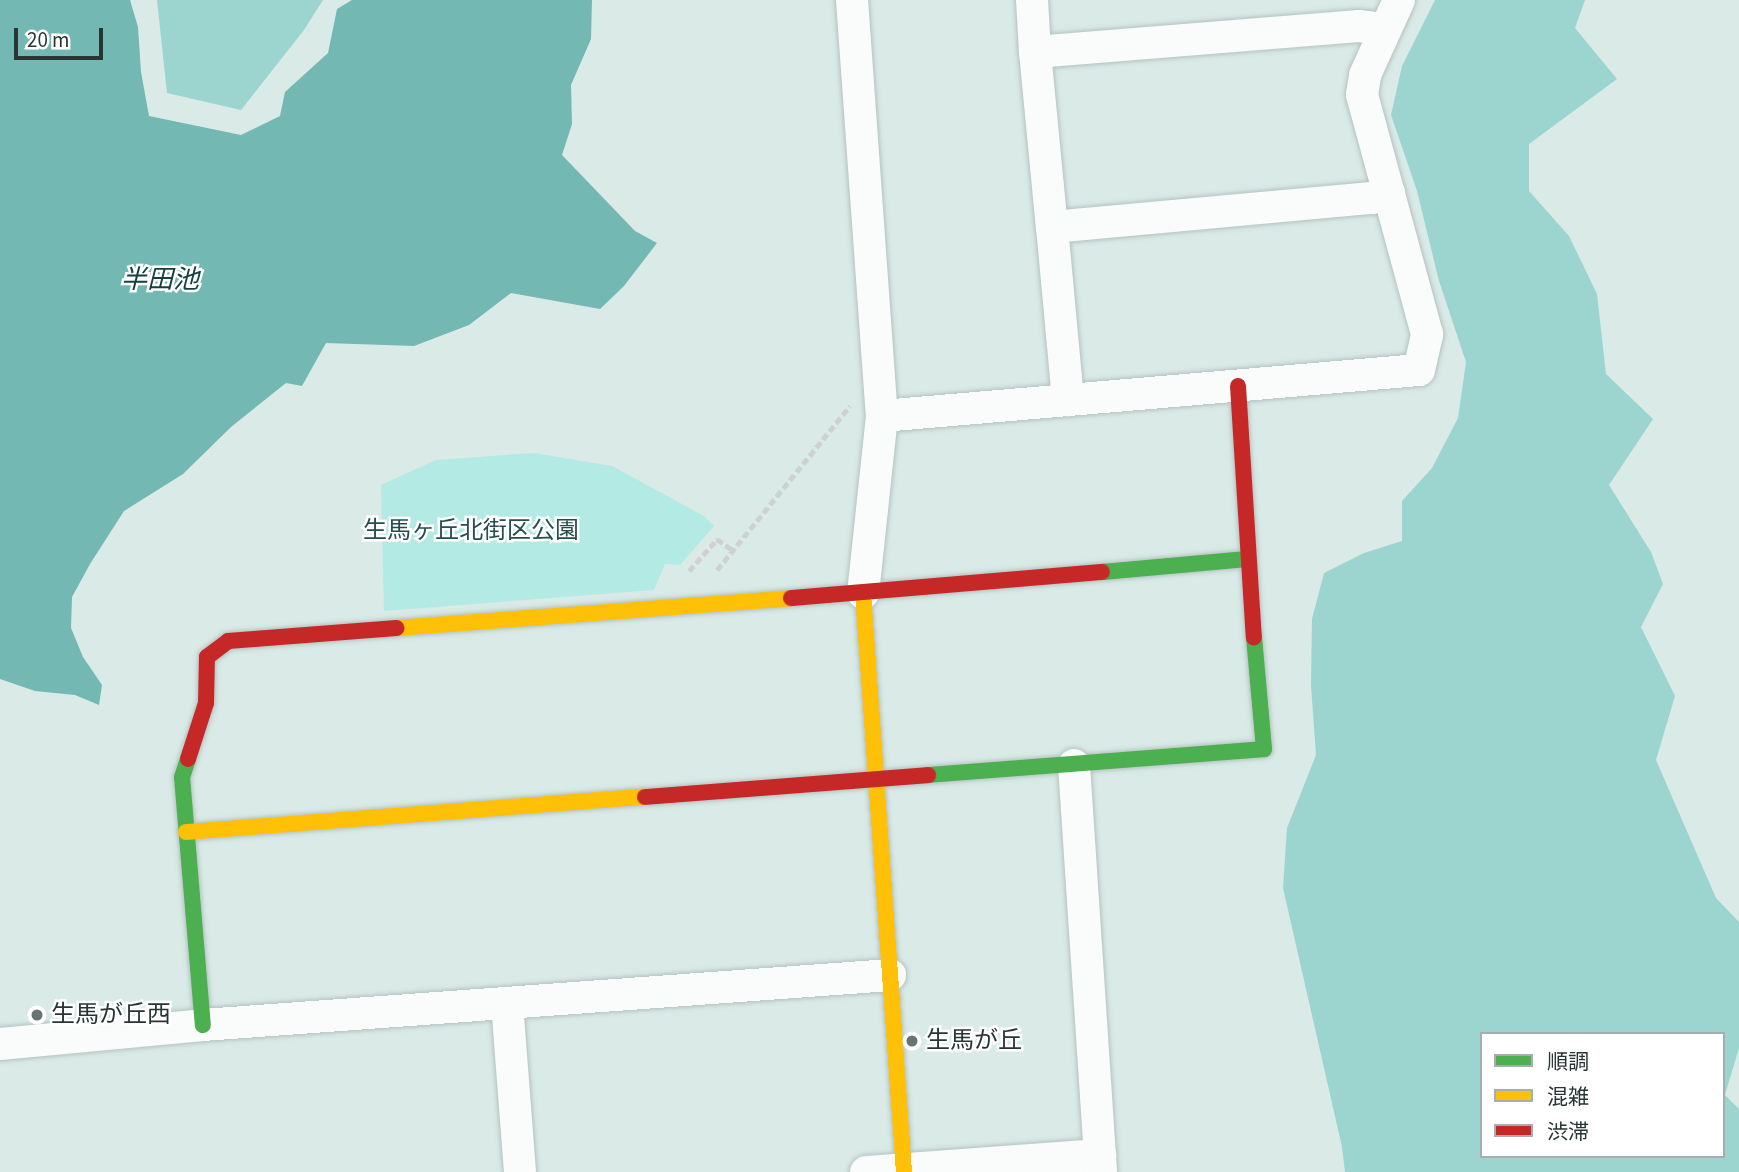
<!DOCTYPE html>
<meta charset="utf-8">
<style>
body{margin:0}
#map{position:relative;width:1739px;height:1172px;overflow:hidden;background:#d9eae7;font-family:"Source Sans 3","Noto Sans JP",sans-serif}
div>[style]{position:absolute}
[style*='--x']{left:calc(var(--x)*1px);top:calc(var(--y)*1px);width:calc(var(--w)*1px);rotate:calc(var(--a)*1deg)}
.green>*{inset:0;background:#b3eae4}
.forest>*{inset:0;background:#9cd5cf}
.water>*{inset:0;background:#73b8b2}
.path>*{height:4.5px;margin-top:-2.25px;transform-origin:0;background:repeating-linear-gradient(90deg,#cdd1d1 0 7px,transparent 0 10.5px)}
.roads{filter:drop-shadow(0 0 2px #b5c2c0) drop-shadow(0 0 2px #b5c2c0)}
.street>*{height:32px;margin:-16px;padding:0 16px;transform-origin:16px;border-radius:16px;background:#f9fcfb}
.fast>*{height:16px;margin:-8px;padding:0 8px;transform-origin:8px;border-radius:8px;background:#4caf50}
.slow>*{height:16px;margin:-8px;padding:0 8px;transform-origin:8px;border-radius:8px;background:#ffc107}
.jam>*{height:16px;margin:-8px;padding:0 8px;transform-origin:8px;border-radius:8px;background:#c62828}
.dots>*{width:19px;height:19px;translate:-50% -50%;box-sizing:border-box;border:4px solid #fff;border-radius:50%}
span{translate:-50% -50%;white-space:nowrap;text-align:center;line-height:1.15;-webkit-text-stroke:5px #fff;paint-order:stroke}
.park-label{font-size:24px;color:#264f4b}
.poi-label{font-size:24px;color:#293533}
.left{translate:0 -50%;text-align:left}
.water-label{font-size:26px;color:#16403c;font-style:italic}
.legend{position:absolute;left:1480px;top:1032px;width:245px;height:126px;box-sizing:border-box;background:#fff;border:2px solid #a9aead;margin:0;padding:9px 12px;list-style:none;font-size:21px;color:#293533}
.legend li{display:flex;align-items:center;gap:14px;height:35px}
.legend b{width:35px;border:2px solid #a9aead}
.scale{position:absolute;left:14px;top:28px;width:89px;height:32px;box-sizing:border-box;border:4px solid #293533;border-top:0;padding-left:9px;font-size:21px;line-height:24px;white-space:nowrap;color:#293533;-webkit-text-stroke:5px #fff;paint-order:stroke}
</style>
<div id="map">
<div class="green">
<div style="clip-path:polygon(534px 453px,612px 466px,704px 516px,714px 526px,680px 565px,665px 564px,654px 590px,384px 611px,381px 485px,436px 460px)"></div>
</div>
<div class="forest">
<div style="clip-path:polygon(157px 0,323px 0,304px 30px,241px 110px,167px 93px)"></div>
<div style="clip-path:polygon(evenodd,1435px 0,1585px 0,1575px 28px,1617px 79px,1529px 144px,1529px 191px,1569px 236px,1597px 294px,1606px 374px,1653px 419px,1609px 485px,1651px 552px,1663px 584px,1641px 627px,1675px 696px,1656px 760px,1716px 898px,1739px 922px,1739px 1048px,1725px 1095px,1739px 1109px,1739px 1172px,1345px 1172px,1342px 1147px,1283px 888px,1287px 828px,1316px 755px,1311px 686px,1312px 619px,1324px 573px,1364px 553px,1402px 541px,1402px 501px,1432px 468px,1458px 418px,1466px 362px,1439px 281px,1417px 191px,1391px 115px,1402px 66px,1435px 0,1482px 1034px,1723px 1034px,1723px 1156px,1482px 1156px,1482px 1034px)"></div>
</div>
<div class="water">
<div style="clip-path:polygon(0 0,130px 0,138px 27px,141px 72px,149px 116px,241px 135px,280px 116px,285px 92px,328px 53px,337px 9px,352px 0,592px 0,591px 39px,571px 85px,572px 124px,562px 155px,635px 231px,657px 243px,624px 286px,600px 309px,511px 293px,469px 325px,414px 346px,326px 343px,302px 386px,286px 383px,231px 427px,183px 474px,124px 511px,90px 564px,72px 597px,71px 628px,83px 657px,102px 685px,99px 705px,75px 695px,35px 691px,0 679px)"></div>
</div>
<div class="path">
<div style="--x:717;--y:570;--w:211;--a:-51"></div>
<div style="--x:689;--y:571;--w:43;--a:-48.8"></div>
<div style="--x:717;--y:539;--w:19;--a:35"></div>
</div>
<div class="roads">
<div class="street">
<div style="--x:852;--y:0;--w:417;--a:85.9"></div>
<div style="--x:882;--y:416;--w:178;--a:96.1"></div>
<div style="--x:1032;--y:0;--w:52;--a:86.7"></div>
<div style="--x:1035;--y:52;--w:325;--a:-4.6"></div>
<div style="--x:1359;--y:26;--w:26;--a:7"></div>
<div style="--x:1035;--y:52;--w:176;--a:84.5"></div>
<div style="--x:1052;--y:227;--w:321;--a:-5.2"></div>
<div style="--x:1372;--y:198;--w:18;--a:-16"></div>
<div style="--x:1052;--y:227;--w:174;--a:84.7"></div>
<div style="--x:882;--y:416;--w:539;--a:-4.9"></div>
<div style="--x:1419;--y:370;--w:37;--a:-77"></div>
<div style="--x:1427;--y:334;--w:248;--a:-105.2"></div>
<div style="--x:1362;--y:95;--w:20;--a:-81"></div>
<div style="--x:1365;--y:75;--w:82;--a:-65.6"></div>
<div style="--x:1074;--y:765;--w:408;--a:86.2"></div>
<div style="--x:507;--y:1003;--w:169;--a:85.6"></div>
<div style="--x:0;--y:1044;--w:204;--a:-5.3"></div>
<div style="--x:203;--y:1025;--w:689;--a:-4.16"></div>
<div style="--x:866;--y:1172;--w:235;--a:-4.2"></div>
</div>
<div class="fast">
<div style="--x:1102;--y:572;--w:146;--a:-5.1"></div>
<div style="--x:188;--y:759;--w:19;--a:108"></div>
<div style="--x:182;--y:777;--w:249;--a:85.2"></div>
<div style="--x:928;--y:775;--w:337;--a:-4.4"></div>
<div style="--x:1264;--y:749;--w:112;--a:-95.1"></div>
</div>
<div class="slow">
<div style="--x:863;--y:593;--w:580;--a:85.95"></div>
<div style="--x:396;--y:628;--w:396;--a:-4.3"></div>
<div style="--x:186;--y:832;--w:460;--a:-4.4"></div>
</div>
<div class="jam">
<div style="--x:1238;--y:386;--w:252;--a:86.4"></div>
<div style="--x:791;--y:598;--w:312;--a:-4.8"></div>
<div style="--x:188;--y:759;--w:59;--a:-72.2"></div>
<div style="--x:206;--y:703;--w:46;--a:-88.8"></div>
<div style="--x:207;--y:657;--w:26;--a:-37"></div>
<div style="--x:228;--y:641;--w:169;--a:-4.4"></div>
<div style="--x:645;--y:797;--w:284;--a:-4.4"></div>
</div>
</div>
<div class="dots">
<div style="left:37px;top:1015px;background:#677472"></div>
<div style="left:912px;top:1041px;background:#677472"></div>
</div>
<div class="park-label">
<span style="left:471px;top:531px">生馬ヶ丘北街区公園</span>
</div>
<div class="poi-label">
<span class="left" style="left:51px;top:1015px">生馬が丘西</span>
<span class="left" style="left:926px;top:1041px">生馬が丘</span>
</div>
<div class="water-label">
<span style="left:160px;top:280px">半田池</span>
</div>
<ul class="legend">
<li><b style="height:9px;background:#4caf50"></b>順調</li>
<li><b style="height:9px;background:#ffc107"></b>混雑</li>
<li><b style="height:9px;background:#c62828"></b>渋滞</li>
</ul>
<div class="scale">20 m</div>
</div>
